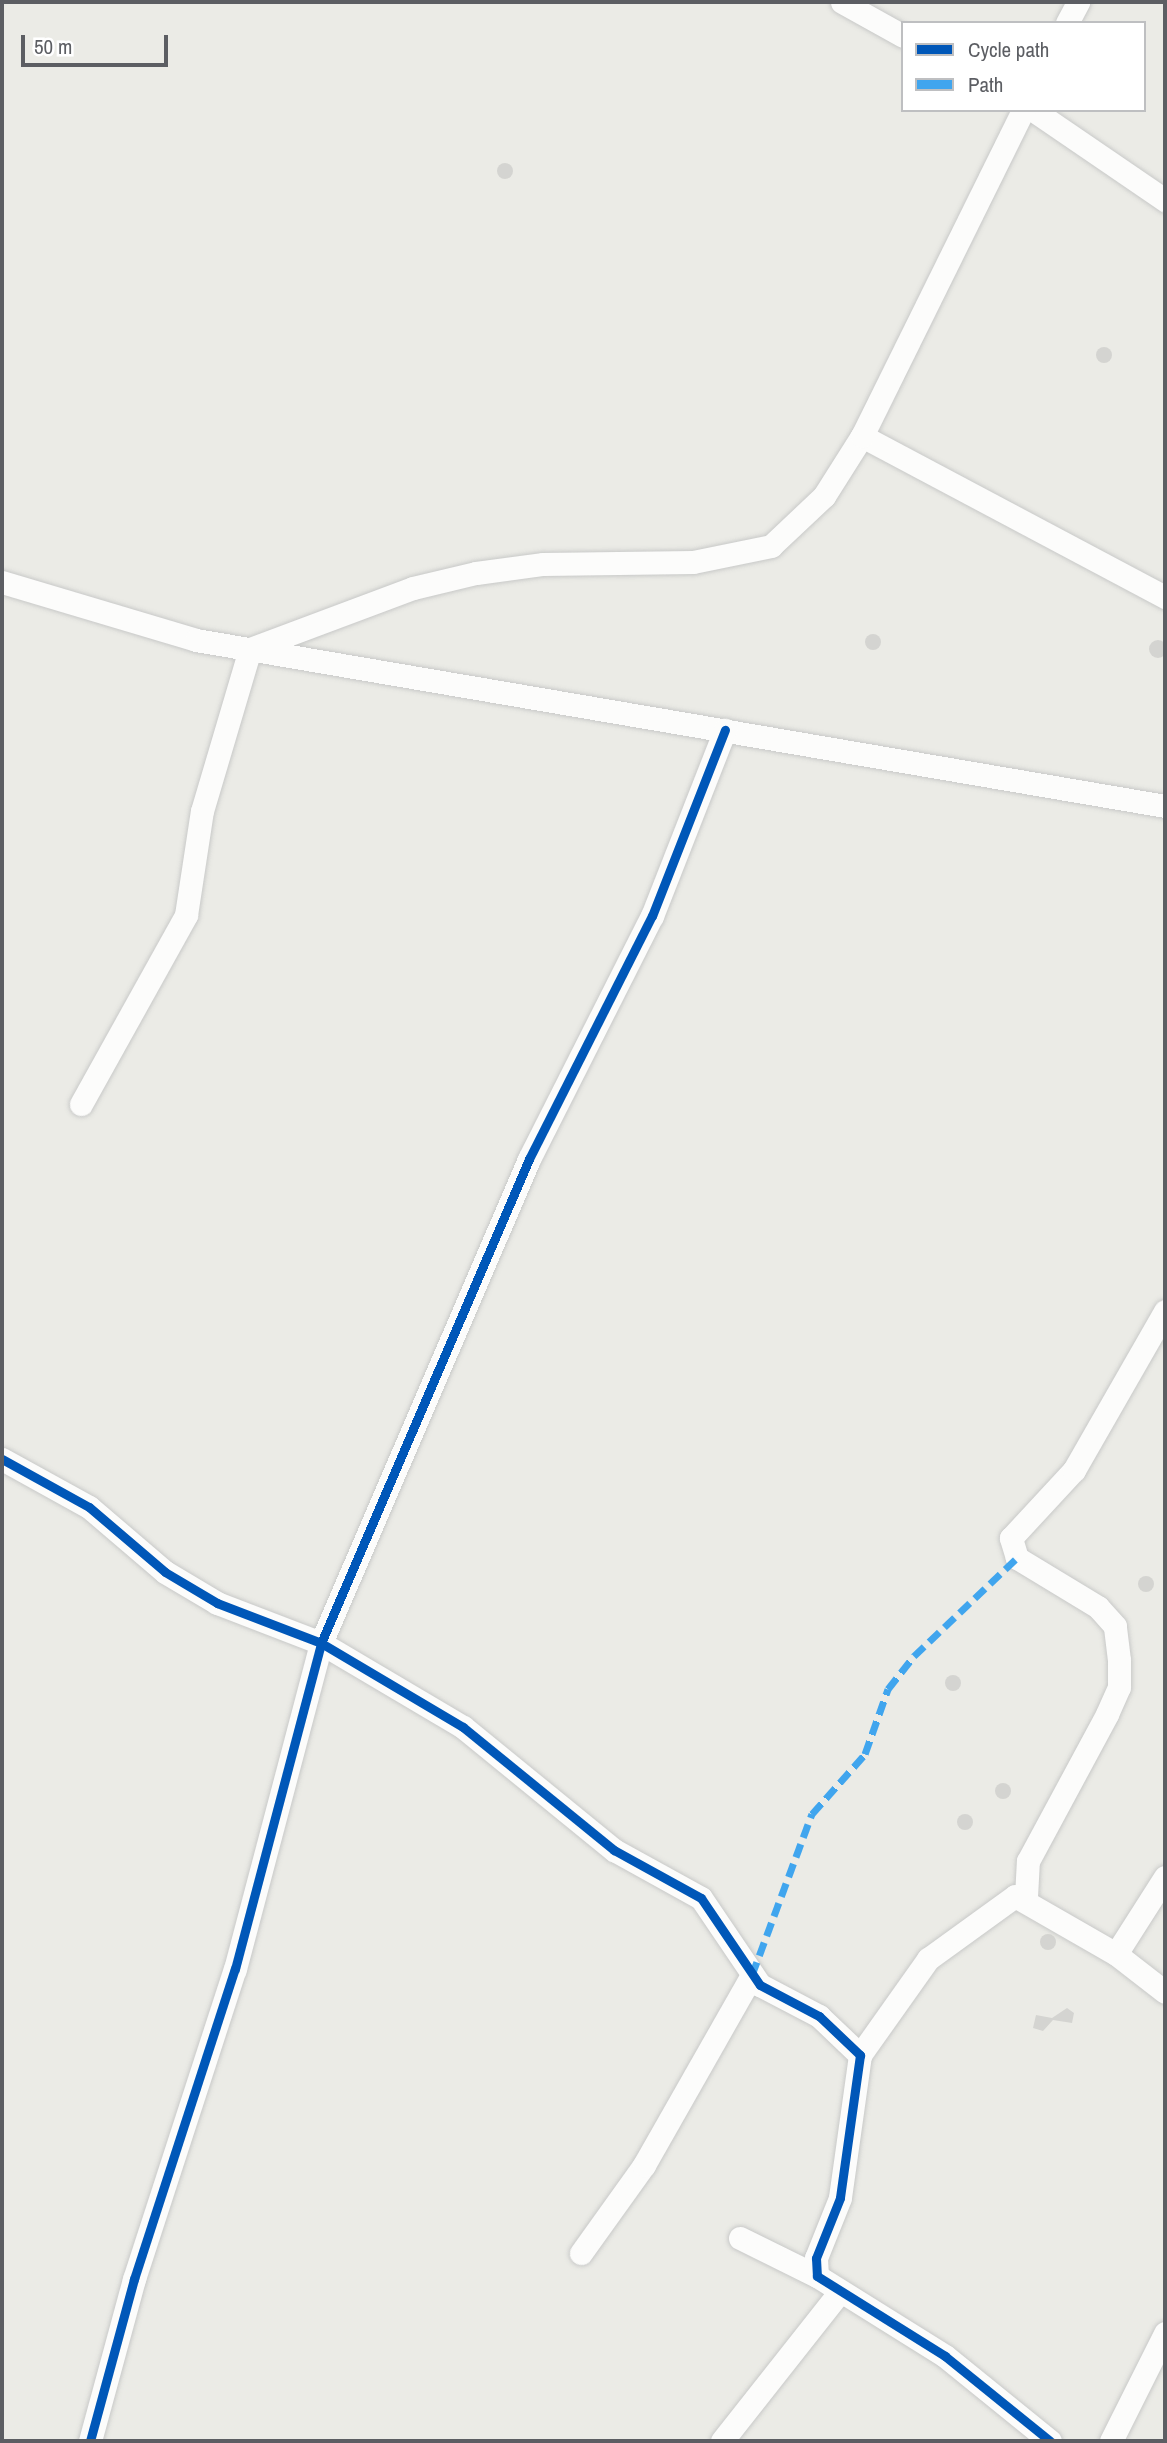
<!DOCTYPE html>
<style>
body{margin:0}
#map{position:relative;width:1167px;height:2443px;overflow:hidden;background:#ebebe6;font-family:"Archivo Narrow",sans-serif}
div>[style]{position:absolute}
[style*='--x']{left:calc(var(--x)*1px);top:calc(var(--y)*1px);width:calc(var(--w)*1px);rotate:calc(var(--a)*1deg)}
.building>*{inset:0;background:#d4d4d1}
.round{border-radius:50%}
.roads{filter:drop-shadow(0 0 2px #c8c9c8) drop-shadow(0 0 2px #c8c9c8)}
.minor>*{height:23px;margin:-11.5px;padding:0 11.5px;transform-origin:11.5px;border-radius:11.5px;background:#fcfcfb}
.quiet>*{height:7px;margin-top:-3.5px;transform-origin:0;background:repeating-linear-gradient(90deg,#40a5ee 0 14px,transparent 0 21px)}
.cycleway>*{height:9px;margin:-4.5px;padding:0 4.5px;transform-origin:4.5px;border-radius:4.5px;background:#0057b8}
span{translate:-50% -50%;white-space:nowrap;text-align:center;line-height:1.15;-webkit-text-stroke:6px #fff;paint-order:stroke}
.frame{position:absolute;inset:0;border:4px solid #5c5e63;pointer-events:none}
.legend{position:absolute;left:901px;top:21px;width:245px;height:91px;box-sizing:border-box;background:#fff;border:2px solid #bebfc1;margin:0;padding:9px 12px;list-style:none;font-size:21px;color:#5c5e63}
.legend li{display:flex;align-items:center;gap:14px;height:35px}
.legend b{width:35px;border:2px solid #bebfc1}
.scale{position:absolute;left:21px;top:35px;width:147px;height:32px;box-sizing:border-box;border:4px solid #5c5e63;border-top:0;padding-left:9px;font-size:21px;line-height:24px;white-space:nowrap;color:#5c5e63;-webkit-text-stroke:5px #fff;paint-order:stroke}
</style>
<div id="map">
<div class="building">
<div class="round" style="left:497px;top:163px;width:16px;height:16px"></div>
<div class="round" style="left:1096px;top:347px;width:16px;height:16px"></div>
<div class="round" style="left:865px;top:634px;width:16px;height:16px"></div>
<div class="round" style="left:1149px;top:640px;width:18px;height:18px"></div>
<div class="round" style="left:1138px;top:1576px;width:16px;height:16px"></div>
<div class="round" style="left:945px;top:1675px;width:16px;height:16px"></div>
<div class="round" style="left:995px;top:1783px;width:16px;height:16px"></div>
<div class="round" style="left:957px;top:1814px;width:16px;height:16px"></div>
<div class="round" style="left:1040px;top:1934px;width:16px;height:16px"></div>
<div style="clip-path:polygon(1067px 2008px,1074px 2013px,1072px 2023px,1053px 2020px,1043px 2031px,1033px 2028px,1036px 2015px,1052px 2018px)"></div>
</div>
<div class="roads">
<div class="minor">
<div style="--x:842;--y:2;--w:70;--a:29.1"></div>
<div style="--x:1067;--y:23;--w:24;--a:-62"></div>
<div style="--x:1033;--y:110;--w:160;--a:34.3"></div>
<div style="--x:862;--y:436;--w:343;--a:28"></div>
<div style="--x:2;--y:582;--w:202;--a:16.6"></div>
<div style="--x:196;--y:640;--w:983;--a:9.72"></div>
<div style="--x:81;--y:1104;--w:216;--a:-60.9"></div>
<div style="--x:186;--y:915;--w:105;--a:-81.3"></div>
<div style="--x:202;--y:811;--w:169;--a:-73.5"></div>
<div style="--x:250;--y:649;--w:174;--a:-20.5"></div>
<div style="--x:413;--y:588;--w:65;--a:-13.4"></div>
<div style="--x:476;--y:573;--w:68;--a:-7.7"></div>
<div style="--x:543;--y:564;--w:150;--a:-0.8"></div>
<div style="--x:693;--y:562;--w:80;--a:-11.6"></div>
<div style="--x:771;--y:546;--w:73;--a:-43.3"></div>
<div style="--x:824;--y:496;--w:71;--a:-57.7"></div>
<div style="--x:862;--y:436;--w:364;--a:-63.7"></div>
<div style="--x:2;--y:1459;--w:99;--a:28.9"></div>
<div style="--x:89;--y:1507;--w:100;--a:40.5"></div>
<div style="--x:165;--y:1572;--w:61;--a:30.8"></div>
<div style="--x:217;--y:1603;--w:111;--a:21"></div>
<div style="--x:321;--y:1643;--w:165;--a:30.6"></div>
<div style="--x:463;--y:1727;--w:195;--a:39.2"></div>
<div style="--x:614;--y:1850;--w:99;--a:28.9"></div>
<div style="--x:701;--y:1898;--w:105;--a:55.9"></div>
<div style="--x:760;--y:1985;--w:67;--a:27.7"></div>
<div style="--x:819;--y:2016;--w:57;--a:43.6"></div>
<div style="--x:860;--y:2055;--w:144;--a:98"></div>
<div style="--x:840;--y:2198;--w:65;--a:111.8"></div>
<div style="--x:816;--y:2258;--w:18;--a:87"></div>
<div style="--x:817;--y:2276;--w:151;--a:32"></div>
<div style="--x:945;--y:2356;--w:135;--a:39"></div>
<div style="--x:1165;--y:1877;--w:91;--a:122.5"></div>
<div style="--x:1116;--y:1954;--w:62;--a:37.8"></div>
<div style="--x:1026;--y:1897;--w:36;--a:-87"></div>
<div style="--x:1028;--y:1861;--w:167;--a:-61.7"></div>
<div style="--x:1107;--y:1714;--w:30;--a:-66"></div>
<div style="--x:1119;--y:1687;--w:27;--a:-90"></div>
<div style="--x:1119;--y:1660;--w:34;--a:-97"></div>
<div style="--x:1115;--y:1626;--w:25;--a:-132"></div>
<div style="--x:1098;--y:1607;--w:95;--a:-148.8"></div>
<div style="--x:1017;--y:1558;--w:21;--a:-107"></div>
<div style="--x:1011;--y:1538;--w:93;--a:-47.2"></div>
<div style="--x:1074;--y:1470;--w:183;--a:-60.2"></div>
<div style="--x:860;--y:2055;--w:118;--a:-54.7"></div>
<div style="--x:928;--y:1959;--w:107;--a:-35.9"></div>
<div style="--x:1015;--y:1896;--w:116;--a:29.9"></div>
<div style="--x:740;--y:2238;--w:86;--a:26.3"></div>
<div style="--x:581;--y:2253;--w:108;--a:-54.4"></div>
<div style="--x:644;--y:2165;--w:219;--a:-60.4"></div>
<div style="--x:90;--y:2441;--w:168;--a:-74.8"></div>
<div style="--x:134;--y:2279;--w:326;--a:-72"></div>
<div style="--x:235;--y:1969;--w:337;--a:-75.2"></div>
<div style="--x:321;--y:1643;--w:527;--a:-66.74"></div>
<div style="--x:529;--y:1159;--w:272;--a:-63.2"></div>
<div style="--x:652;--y:916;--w:200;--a:-68.6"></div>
<div style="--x:722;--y:2441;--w:187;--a:-51.7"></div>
<div style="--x:1111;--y:2441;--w:121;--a:-63.4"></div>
</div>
</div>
<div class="quiet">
<div style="--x:752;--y:1975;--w:172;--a:-69.6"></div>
<div style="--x:812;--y:1814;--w:80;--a:-48.5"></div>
<div style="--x:865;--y:1754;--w:69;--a:-70.5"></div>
<div style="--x:888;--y:1689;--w:42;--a:-51.8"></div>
<div style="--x:914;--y:1656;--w:142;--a:-43.6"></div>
</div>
<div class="cycleway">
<div style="--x:2;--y:1459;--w:99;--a:28.9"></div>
<div style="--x:89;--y:1507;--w:100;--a:40.5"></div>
<div style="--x:165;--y:1572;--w:61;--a:30.8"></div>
<div style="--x:217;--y:1603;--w:111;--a:21"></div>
<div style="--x:321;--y:1643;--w:165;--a:30.6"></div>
<div style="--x:463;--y:1727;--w:195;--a:39.2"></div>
<div style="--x:614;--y:1850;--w:99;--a:28.9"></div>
<div style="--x:701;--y:1898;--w:105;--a:55.9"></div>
<div style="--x:760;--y:1985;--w:67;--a:27.7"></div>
<div style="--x:819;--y:2016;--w:57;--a:43.6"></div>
<div style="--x:860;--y:2055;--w:144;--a:98"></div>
<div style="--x:840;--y:2198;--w:65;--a:111.8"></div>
<div style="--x:816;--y:2258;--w:18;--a:87"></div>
<div style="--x:817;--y:2276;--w:151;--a:32"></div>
<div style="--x:945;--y:2356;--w:135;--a:39"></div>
<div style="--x:90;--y:2441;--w:168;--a:-74.8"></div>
<div style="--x:134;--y:2279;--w:326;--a:-72"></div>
<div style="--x:235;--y:1969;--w:337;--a:-75.2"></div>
<div style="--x:321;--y:1643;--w:527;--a:-66.74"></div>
<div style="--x:529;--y:1159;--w:272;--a:-63.2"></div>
<div style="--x:652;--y:916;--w:200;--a:-68.6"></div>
</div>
<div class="frame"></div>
<ul class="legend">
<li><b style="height:9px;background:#0057b8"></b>Cycle path</li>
<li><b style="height:9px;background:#40a5ee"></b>Path</li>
</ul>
<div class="scale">50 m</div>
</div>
